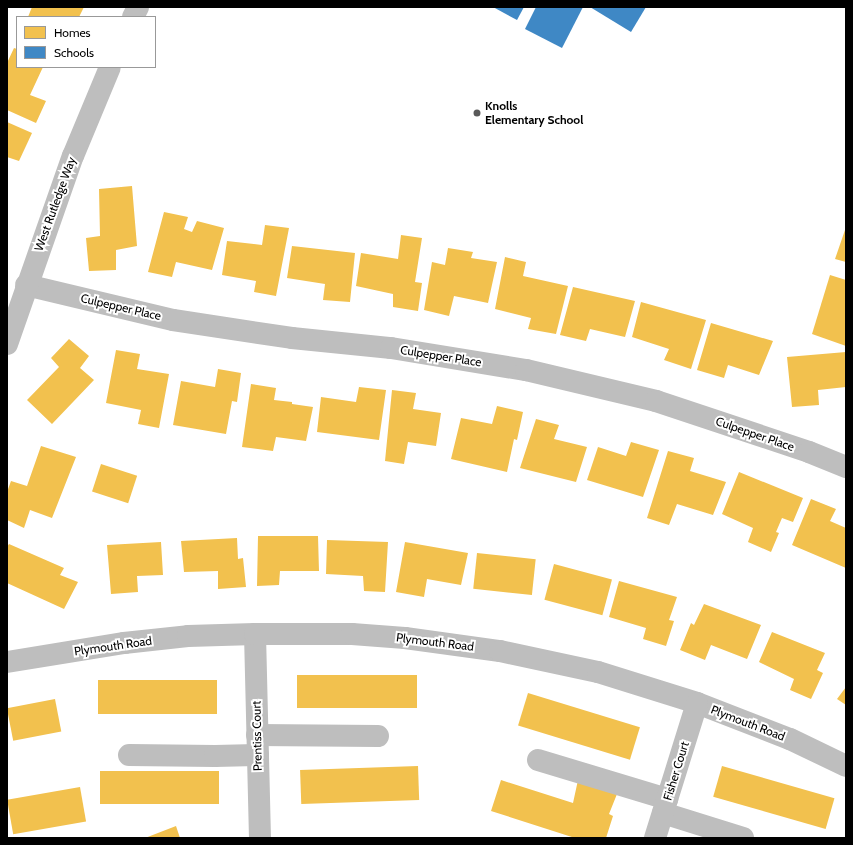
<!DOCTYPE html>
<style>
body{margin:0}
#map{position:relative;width:853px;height:845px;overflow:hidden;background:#fff;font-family:Cabin,sans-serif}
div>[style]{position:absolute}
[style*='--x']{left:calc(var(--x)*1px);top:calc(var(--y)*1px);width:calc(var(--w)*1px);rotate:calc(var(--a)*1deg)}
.homes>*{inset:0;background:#f2c14e;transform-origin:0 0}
.schools>*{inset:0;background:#3f88c5}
.minor>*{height:22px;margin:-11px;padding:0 11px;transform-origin:11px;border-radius:11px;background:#bebebe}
.dots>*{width:11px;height:11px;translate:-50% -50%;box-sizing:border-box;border:2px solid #fff;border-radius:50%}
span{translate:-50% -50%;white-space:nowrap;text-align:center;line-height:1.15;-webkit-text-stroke:4px #fff;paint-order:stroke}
.poi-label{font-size:12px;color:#000;font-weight:700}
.left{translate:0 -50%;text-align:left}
.street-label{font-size:12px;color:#000}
.frame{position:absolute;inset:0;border:8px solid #000;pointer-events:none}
.legend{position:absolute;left:16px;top:16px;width:140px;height:52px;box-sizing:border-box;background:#fff;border:1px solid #999;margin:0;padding:5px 7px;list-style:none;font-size:12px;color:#000}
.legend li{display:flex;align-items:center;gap:8px;height:20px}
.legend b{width:20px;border:1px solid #999}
</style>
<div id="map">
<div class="homes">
<div style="clip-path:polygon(32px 7px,84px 7px,79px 17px,28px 17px)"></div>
<div style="clip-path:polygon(14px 48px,17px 49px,17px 67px,43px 67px,30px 95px,46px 101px,36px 123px,7px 110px,7px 63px)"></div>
<div style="clip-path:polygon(7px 122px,32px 133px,19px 161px,7px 157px)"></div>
<div style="clip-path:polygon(132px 186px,137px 246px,116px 250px,116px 270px,89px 271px,86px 238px,100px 236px,99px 189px)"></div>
<div style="clip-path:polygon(164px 212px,188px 217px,184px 229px,192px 232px,197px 221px,224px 228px,212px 270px,176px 262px,172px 277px,148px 272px)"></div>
<div style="clip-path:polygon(265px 225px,289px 228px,276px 296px,254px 292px,256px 281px,222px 275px,227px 241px,262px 245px)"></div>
<div style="clip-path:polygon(846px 227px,846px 262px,835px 259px)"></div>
<div style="clip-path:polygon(401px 235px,422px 238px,415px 282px,422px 283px,418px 311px,393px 307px,393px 294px,356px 286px,361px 253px,398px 259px)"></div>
<div style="clip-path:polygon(292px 246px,355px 253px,350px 302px,323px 300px,325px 284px,287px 278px)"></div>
<div style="clip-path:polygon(448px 248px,473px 252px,471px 258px,497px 262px,488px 303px,454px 296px,449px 316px,424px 310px,432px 262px,445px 265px)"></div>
<div style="clip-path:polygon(505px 257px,526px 262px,523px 276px,568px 286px,556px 334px,528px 329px,531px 318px,495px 309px)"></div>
<div style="clip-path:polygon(830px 275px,846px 280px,846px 346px,812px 334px)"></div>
<div style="clip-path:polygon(573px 287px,635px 301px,625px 337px,590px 329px,586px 341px,560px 335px)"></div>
<div style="clip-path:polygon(641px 302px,706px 320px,691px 369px,664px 360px,669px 349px,632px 337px)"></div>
<div style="clip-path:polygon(711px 323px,773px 341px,759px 375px,728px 365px,724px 378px,697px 370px)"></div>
<div style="clip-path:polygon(69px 339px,89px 356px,80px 368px,94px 380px,52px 424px,27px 400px,59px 367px,51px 358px)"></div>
<div style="clip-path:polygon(116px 350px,140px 354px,137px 369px,169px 374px,159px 428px,138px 424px,141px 410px,106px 403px)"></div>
<div style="clip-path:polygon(846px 352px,846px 387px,818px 390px,819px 405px,792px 407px,787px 357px)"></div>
<div style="clip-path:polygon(218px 369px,241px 373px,237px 402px,232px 401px,226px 434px,173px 425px,181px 381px,215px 387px)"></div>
<div style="clip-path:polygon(251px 384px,276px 388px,274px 400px,292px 402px,292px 404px,313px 407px,306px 441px,276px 437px,273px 451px,242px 447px)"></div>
<div style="clip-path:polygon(359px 387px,386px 390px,379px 440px,317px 432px,321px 397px,356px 402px)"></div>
<div style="clip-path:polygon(392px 390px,416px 393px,413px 409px,441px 413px,436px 446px,408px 442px,404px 464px,385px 461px)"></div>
<div style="clip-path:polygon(497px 406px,523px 412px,517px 440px,514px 439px,507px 472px,451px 459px,461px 418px,492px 424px)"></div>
<div style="clip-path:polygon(536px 419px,559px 425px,554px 439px,587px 447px,576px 482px,520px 468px)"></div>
<div style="clip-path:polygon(631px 442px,659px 450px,643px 497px,587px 480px,598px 447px,626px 456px)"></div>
<div style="clip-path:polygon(41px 446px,76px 457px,52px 518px,30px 510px,24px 528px,7px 520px,7px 492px,11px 481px,27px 486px)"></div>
<div style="clip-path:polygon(668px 451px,694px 458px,690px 471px,726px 482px,713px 515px,677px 504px,669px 525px,647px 518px)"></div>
<div style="left:101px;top:464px;width:38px;height:29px;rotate:18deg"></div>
<div style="clip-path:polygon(739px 472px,803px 498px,793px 522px,782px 518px,776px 532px,779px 533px,771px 552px,748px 542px,753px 528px,722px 514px)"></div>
<div style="clip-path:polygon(811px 499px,836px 509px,830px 521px,846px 528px,846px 568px,792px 545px)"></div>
<div style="clip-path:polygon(258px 536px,318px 536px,319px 571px,280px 571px,279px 585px,257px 586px)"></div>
<div style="clip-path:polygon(237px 538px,238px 559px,243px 558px,246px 587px,218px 589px,218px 571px,184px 572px,181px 541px)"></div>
<div style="clip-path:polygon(327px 540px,388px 542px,385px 592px,364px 591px,363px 576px,326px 574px)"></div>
<div style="clip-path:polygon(161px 542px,163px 575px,137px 576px,138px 592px,111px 594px,107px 545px)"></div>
<div style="clip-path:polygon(405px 542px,468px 553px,461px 585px,427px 579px,424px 597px,396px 592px)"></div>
<div style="clip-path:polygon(9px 544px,64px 568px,60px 575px,78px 582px,64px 609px,7px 583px,7px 547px)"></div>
<div style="left:477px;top:553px;width:59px;height:36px;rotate:6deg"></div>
<div style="left:554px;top:564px;width:60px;height:37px;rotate:15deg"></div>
<div style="clip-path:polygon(619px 581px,677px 597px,669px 620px,674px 621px,666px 646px,643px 639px,646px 628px,609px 617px)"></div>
<div style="clip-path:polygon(704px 604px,761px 625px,747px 659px,711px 645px,705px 660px,680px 650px,691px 623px,694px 625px)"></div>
<div style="clip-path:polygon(772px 632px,825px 653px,817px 670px,823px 673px,811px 699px,790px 690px,794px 679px,759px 662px)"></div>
<div style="left:417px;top:675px;width:33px;height:120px;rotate:90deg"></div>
<div style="left:217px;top:680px;width:34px;height:119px;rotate:90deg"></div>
<div style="clip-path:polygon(846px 687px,846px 705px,837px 699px)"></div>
<div style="left:528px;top:693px;width:117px;height:34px;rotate:17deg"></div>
<div style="left:55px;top:699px;width:33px;height:49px;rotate:79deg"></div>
<div style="left:418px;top:766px;width:34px;height:118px;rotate:88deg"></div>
<div style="left:722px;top:766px;width:117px;height:32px;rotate:16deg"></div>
<div style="left:219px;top:771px;width:33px;height:119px;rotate:90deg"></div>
<div style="clip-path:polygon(501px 780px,573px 803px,578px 780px,617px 794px,609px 814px,613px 816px,606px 838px,575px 838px,491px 811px)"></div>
<div style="left:80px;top:787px;width:35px;height:74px;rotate:80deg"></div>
<div style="clip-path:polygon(176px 826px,180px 838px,145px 838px)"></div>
</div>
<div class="schools">
<div style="clip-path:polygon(493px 7px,524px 7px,517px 20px)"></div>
<div style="clip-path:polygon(536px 7px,583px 7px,562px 48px,525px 29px)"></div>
<div style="clip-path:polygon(590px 7px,646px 7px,631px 32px)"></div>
</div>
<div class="minor">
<div style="--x:133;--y:17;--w:11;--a:-63"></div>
<div style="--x:26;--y:285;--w:151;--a:13.4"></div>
<div style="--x:173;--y:320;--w:120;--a:8.6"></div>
<div style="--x:292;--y:338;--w:100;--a:5.8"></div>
<div style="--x:391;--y:348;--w:137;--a:9.3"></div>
<div style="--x:526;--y:370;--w:134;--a:13.4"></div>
<div style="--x:656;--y:401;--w:161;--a:18.4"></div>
<div style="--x:809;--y:452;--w:40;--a:22"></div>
<div style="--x:7;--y:344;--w:199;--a:-70.7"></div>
<div style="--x:73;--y:156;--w:96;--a:-67.4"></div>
<div style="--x:255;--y:634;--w:204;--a:88.6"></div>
<div style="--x:7;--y:662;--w:119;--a:-9.2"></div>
<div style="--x:124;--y:643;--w:64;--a:-6.2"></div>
<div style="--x:188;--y:636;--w:67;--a:-1.7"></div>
<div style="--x:255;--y:634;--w:97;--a:0"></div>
<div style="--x:352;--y:634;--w:53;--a:4.3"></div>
<div style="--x:405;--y:638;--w:96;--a:7.8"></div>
<div style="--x:500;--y:651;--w:100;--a:12.1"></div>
<div style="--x:598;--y:672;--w:104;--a:17.4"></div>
<div style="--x:697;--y:703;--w:100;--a:21.2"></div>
<div style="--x:790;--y:739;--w:62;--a:25.7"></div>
<div style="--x:257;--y:735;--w:121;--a:0.5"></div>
<div style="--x:129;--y:755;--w:86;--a:0.7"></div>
<div style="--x:215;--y:756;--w:43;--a:-1.3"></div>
<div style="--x:538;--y:760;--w:135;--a:16.8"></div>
<div style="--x:663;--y:813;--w:84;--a:17.4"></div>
<div style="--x:655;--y:838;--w:141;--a:-72.7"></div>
</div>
<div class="dots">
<div style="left:477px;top:113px;background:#595959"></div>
</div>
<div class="poi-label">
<span class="left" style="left:485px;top:113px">Knolls<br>Elementary School</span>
</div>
<div class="street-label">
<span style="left:55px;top:204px;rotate:-70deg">West Rutledge Way</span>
<span style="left:121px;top:307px;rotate:13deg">Culpepper Place</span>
<span style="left:441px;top:356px;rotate:9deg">Culpepper Place</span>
<span style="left:755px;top:434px;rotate:19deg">Culpepper Place</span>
<span style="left:435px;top:642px;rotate:7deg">Plymouth Road</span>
<span style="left:113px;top:646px;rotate:-8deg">Plymouth Road</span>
<span style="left:748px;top:723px;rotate:21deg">Plymouth Road</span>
<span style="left:257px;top:736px;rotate:-91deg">Prentiss Court</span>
<span style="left:676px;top:771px;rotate:-73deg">Fisher Court</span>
</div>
<div class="frame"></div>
<ul class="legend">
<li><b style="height:11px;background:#f2c14e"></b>Homes</li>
<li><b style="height:11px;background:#3f88c5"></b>Schools</li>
</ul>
</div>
